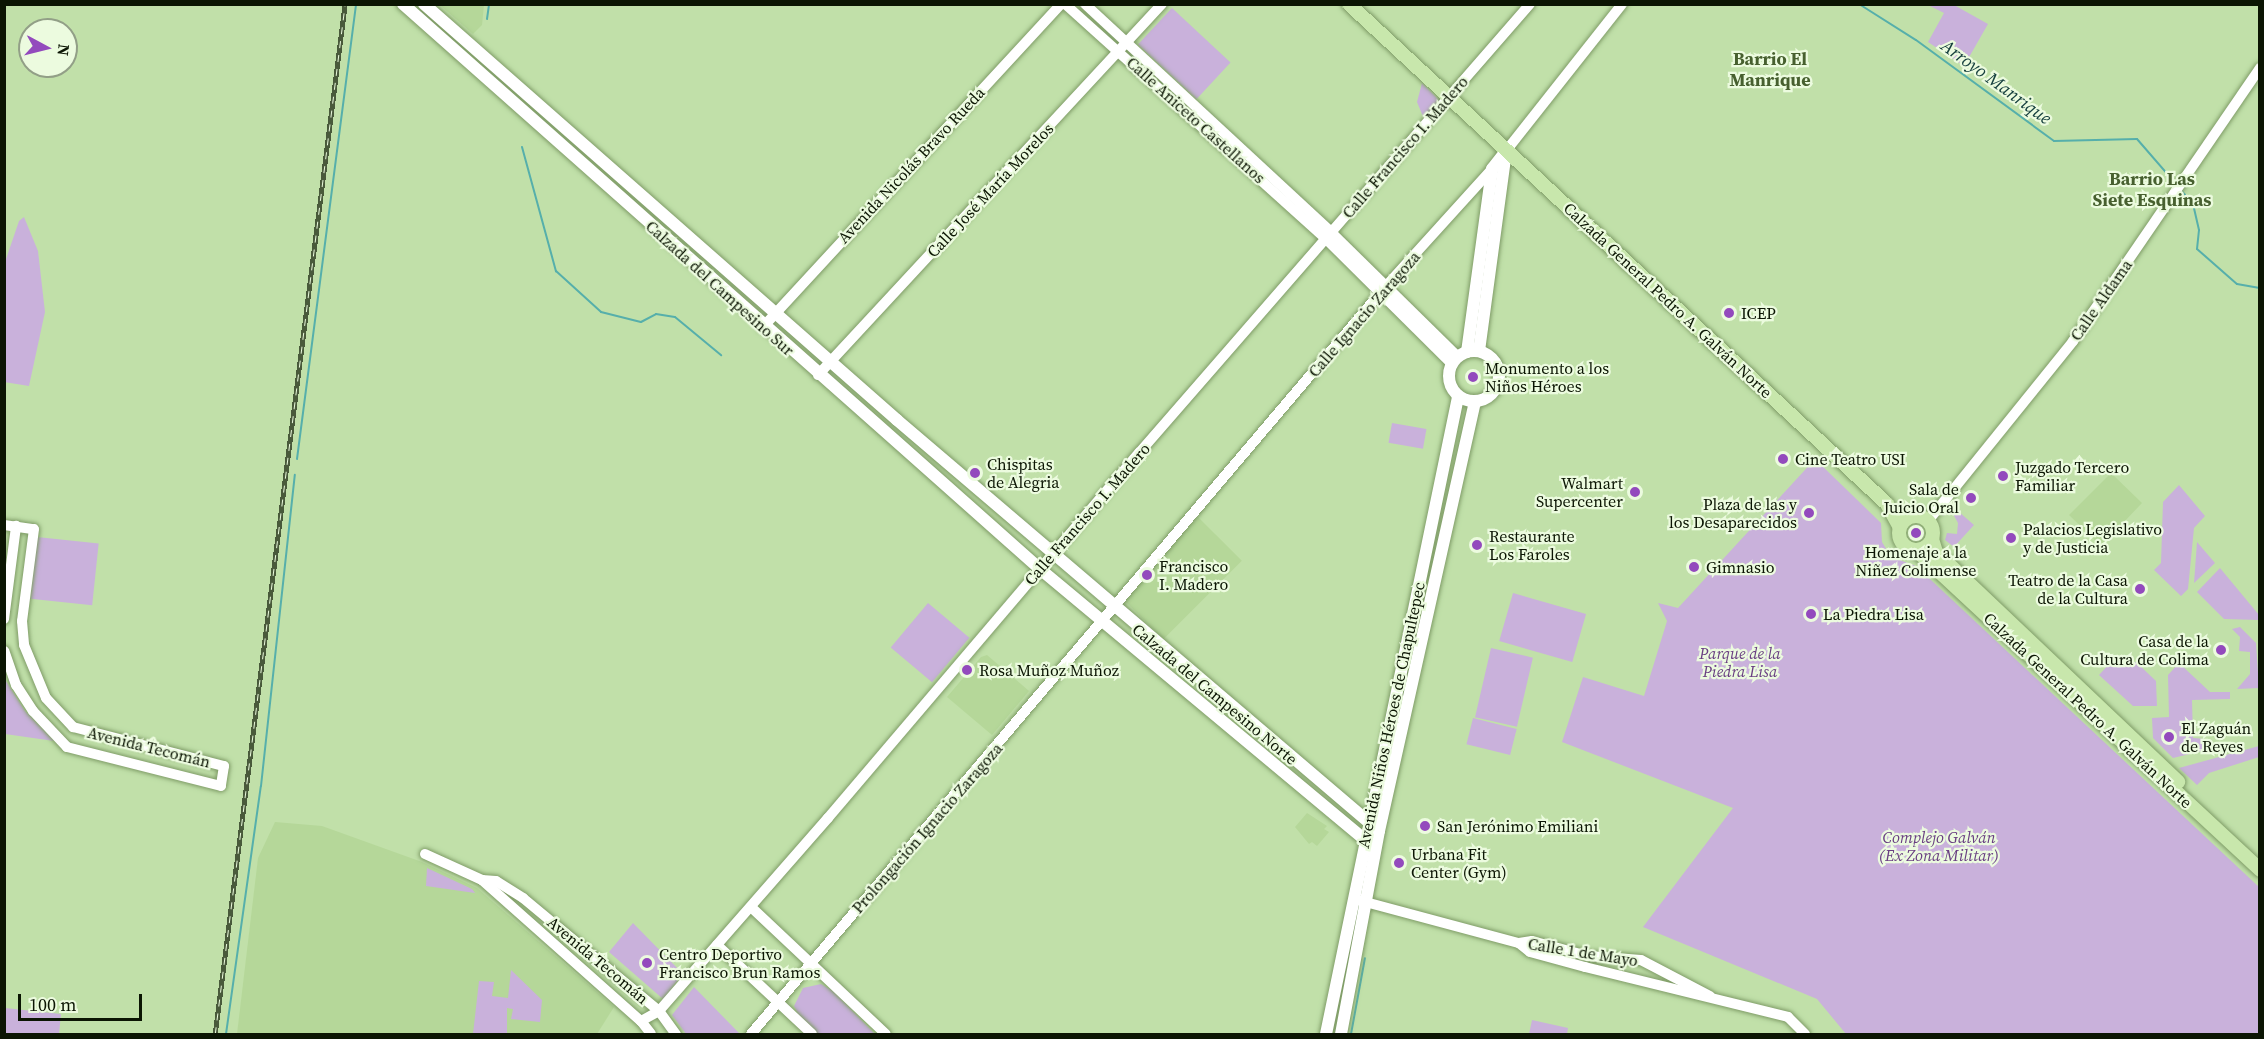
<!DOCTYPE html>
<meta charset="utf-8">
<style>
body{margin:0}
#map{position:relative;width:2264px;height:1039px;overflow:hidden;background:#c1e0a9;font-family:"Source Serif 4",serif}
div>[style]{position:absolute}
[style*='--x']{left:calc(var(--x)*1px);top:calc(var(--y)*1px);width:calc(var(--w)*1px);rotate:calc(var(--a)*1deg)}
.built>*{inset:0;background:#b5d799;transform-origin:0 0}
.green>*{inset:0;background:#c9b1db;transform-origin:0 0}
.stream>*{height:2px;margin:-1px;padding:0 1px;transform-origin:1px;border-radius:1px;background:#56afab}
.roads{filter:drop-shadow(0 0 2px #7f9c67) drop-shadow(0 0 2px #7f9c67)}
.tertiary>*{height:10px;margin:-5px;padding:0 5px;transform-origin:5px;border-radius:5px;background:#fff}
.secondary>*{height:12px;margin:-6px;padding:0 6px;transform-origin:6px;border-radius:6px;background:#fff}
.secondary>.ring{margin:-6px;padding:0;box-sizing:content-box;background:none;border:12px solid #fff;border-radius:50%}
.primary>*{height:14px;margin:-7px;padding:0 7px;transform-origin:7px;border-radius:7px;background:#c8e7ac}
.primary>.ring{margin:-7px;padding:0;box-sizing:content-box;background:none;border:14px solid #c8e7ac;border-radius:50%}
.rail>*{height:4.5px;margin-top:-2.25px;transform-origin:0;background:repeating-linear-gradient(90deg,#ecfbdf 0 7px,#495a3b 0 14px);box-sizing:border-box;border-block:2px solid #495a3b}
.dots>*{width:16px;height:16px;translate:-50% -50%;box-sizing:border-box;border:3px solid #ecfbdf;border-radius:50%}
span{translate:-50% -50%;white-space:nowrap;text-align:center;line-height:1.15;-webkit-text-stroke:4.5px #ecfbdf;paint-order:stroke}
.street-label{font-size:16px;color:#0b1503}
.poi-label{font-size:16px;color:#0b1503}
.left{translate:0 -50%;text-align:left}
.right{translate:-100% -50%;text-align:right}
.park-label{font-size:16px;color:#693e82;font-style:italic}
.neighbourhood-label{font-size:18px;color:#47602f;font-weight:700}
.water-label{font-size:18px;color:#17413f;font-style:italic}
.frame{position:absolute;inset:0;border:6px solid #0b1503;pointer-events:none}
.north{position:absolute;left:18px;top:18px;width:60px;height:60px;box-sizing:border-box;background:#ecfbdf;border:2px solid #929f87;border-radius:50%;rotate:97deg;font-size:16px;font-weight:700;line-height:24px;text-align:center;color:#0b1503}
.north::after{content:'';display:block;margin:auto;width:21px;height:27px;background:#934abd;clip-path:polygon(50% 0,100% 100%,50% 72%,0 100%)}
.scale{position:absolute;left:18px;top:994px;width:124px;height:27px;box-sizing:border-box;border:3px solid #0b1503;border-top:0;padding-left:8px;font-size:18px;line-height:21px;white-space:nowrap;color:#0b1503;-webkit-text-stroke:4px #ecfbdf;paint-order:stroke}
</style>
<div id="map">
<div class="built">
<div style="clip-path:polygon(440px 5px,484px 5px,482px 25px,473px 34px)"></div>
<div style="clip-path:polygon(2111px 473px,2142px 503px,2104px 543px,2097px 542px,2069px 515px)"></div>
<div style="left:1198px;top:517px;width:62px;height:111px;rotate:45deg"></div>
<div style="clip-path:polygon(987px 655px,1029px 691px,992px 735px,947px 697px,981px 657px)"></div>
<div style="clip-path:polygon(1307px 813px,1327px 826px,1324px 829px,1329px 832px,1317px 846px,1312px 842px,1309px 844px,1295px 827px)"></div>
<div style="clip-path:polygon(275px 822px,322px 826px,422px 862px,477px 888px,614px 1007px,597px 1034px,237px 1034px,258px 858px)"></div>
</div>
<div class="green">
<div style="clip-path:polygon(1928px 5px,1954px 5px,1988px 24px,1964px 66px,1928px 42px,1944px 13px)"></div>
<div style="left:1172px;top:8px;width:80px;height:50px;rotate:43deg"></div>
<div style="clip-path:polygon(1422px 83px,1440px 101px,1424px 119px,1417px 102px)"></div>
<div style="clip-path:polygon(24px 217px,38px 251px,45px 312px,29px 386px,4px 382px,5px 262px,19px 221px)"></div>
<div style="left:1392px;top:423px;width:35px;height:20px;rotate:10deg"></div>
<div style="clip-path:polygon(1815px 459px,1881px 523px,1882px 542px,1891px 557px,1916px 566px,2259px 887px,2259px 1034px,1846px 1034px,1817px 999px,1643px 927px,1733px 808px,1562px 742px,1583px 677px,1644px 696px,1667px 621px,1658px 603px,1678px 608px)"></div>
<div style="clip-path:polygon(2179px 485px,2205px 516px,2194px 528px,2188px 589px,2181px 596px,2154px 570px,2161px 563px,2163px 502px)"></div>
<div style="clip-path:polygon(1951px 505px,1974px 525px,1954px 547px,1945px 540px,1947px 533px,1957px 534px,1958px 523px,1952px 512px,1942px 516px)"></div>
<div style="left:37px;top:537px;width:62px;height:62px;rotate:6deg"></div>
<div style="clip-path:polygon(2197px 542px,2215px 563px,2194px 583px)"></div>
<div style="clip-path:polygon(2220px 568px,2259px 615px,2259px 620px,2224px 619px,2197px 592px)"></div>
<div style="left:1513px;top:593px;width:76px;height:50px;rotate:16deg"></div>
<div style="left:928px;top:603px;width:54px;height:58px;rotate:40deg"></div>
<div style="clip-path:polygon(2240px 627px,2256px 643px,2259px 688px,2237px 689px,2250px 674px,2250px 652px,2239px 651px,2240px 637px,2232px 629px)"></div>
<div style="left:1491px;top:648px;width:43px;height:71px;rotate:13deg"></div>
<div style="clip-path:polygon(2111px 662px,2136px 662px,2156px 681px,2157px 706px,2133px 706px,2099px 675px)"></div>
<div style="clip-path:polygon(2179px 663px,2210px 692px,2230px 692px,2230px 699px,2192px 700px,2193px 738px,2206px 739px,2207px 750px,2173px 758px,2153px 738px,2152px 718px,2169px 717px,2168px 675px)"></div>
<div style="clip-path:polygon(4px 678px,25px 711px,54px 741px,5px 734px)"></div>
<div style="left:1473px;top:718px;width:45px;height:27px;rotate:14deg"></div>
<div style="clip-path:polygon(2259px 746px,2259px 757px,2209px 773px,2197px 785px,2179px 768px)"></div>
<div style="clip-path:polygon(427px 868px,472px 889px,475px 893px,426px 886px)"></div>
<div style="clip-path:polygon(633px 923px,683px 974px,663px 999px,609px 952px)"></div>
<div style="clip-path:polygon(511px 970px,542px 1000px,540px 1022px,511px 1019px,513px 1009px,507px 1008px,507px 1034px,473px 1034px,479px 981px,494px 982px,492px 996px,508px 998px)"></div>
<div style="clip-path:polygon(821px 984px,833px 991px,875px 1034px,817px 1034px,801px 1020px,794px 1006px,803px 988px)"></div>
<div style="clip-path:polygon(694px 987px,739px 1033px,738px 1034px,686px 1034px,672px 1015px)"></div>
<div style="clip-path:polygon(5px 1008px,61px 1014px,59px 1034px,5px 1034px)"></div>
<div style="clip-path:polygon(1532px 1020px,1568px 1028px,1567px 1034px,1529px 1034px)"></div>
</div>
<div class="stream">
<div style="--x:1859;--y:4;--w:67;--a:32.3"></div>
<div style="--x:1916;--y:40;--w:171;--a:36.2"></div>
<div style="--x:2054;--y:141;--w:83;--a:-1.4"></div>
<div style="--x:2137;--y:139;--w:61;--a:49"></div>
<div style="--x:487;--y:19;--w:15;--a:-82"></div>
<div style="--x:522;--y:147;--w:129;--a:74.7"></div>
<div style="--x:556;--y:271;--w:61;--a:42.3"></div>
<div style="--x:601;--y:312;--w:41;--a:14"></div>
<div style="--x:641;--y:322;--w:17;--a:-28"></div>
<div style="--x:656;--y:314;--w:19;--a:9"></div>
<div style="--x:675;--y:317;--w:60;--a:39.6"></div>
<div style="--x:2180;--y:189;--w:20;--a:49"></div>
<div style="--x:2193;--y:204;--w:27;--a:77"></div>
<div style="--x:2199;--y:230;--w:19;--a:96"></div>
<div style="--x:2197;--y:249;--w:53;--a:41.2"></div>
<div style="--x:2237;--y:284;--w:23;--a:10"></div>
<div style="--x:297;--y:459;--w:459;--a:-82.6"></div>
<div style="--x:226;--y:1034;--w:250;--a:-82"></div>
<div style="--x:261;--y:786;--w:313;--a:-83.8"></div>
<div style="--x:1351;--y:1034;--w:77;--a:-79.6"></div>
</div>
<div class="roads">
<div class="tertiary">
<div style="--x:1065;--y:4;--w:350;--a:42"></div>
<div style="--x:1325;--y:238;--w:179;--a:44.8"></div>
<div style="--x:1085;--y:4;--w:335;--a:42.8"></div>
<div style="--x:1331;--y:232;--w:178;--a:44.5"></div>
<div style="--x:1506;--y:151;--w:187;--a:-51.7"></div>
<div style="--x:763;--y:327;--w:439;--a:-47.3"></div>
<div style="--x:818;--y:375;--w:506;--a:-47.16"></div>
<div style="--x:1928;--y:521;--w:231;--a:-51.1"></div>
<div style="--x:2073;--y:341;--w:331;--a:-55.6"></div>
<div style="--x:4;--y:525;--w:30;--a:8"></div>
<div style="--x:34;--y:529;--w:93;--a:97.4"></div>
<div style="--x:22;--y:621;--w:24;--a:85"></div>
<div style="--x:24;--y:645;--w:57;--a:67.5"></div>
<div style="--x:46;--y:698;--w:40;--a:47"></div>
<div style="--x:73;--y:727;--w:156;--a:14.5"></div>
<div style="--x:224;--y:766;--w:20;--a:99"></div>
<div style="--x:221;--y:786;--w:159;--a:-165.8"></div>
<div style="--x:67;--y:747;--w:50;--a:-133.4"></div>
<div style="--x:33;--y:711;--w:31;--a:-123"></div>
<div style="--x:16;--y:685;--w:36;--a:-109"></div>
<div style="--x:4;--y:619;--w:94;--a:-82.6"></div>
<div style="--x:425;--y:854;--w:63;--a:24.5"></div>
<div style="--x:482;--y:880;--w:14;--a:4"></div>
<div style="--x:496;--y:881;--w:32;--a:32"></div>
<div style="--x:523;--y:898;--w:177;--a:39.7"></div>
<div style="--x:659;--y:1011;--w:29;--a:54"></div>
<div style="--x:482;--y:880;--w:213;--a:41.6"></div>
<div style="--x:641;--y:1021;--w:16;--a:52"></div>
<div style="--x:1358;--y:900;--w:167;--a:15"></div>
<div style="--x:1519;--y:943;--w:13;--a:-9"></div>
<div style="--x:1532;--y:941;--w:58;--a:15"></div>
<div style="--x:1588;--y:956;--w:53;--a:4.3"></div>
<div style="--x:1641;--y:960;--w:78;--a:27.6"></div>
<div style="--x:751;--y:907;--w:185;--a:43.3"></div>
<div style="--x:1519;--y:943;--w:14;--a:39"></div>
<div style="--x:1530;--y:952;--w:57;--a:15.3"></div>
<div style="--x:1585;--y:967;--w:209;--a:13.8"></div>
<div style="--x:1788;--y:1017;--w:24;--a:45"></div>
<div style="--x:717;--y:945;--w:130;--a:43.1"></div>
<div style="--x:641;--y:1021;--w:21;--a:-29"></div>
<div style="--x:659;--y:1011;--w:257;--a:-48.8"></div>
<div style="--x:828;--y:818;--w:480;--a:-49.6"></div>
<div style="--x:1139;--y:453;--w:595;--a:-48.95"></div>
<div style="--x:751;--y:1034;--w:981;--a:-49.67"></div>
<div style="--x:1386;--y:286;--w:158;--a:-47.8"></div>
</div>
<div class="secondary">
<div style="--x:403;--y:4;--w:851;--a:41.57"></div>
<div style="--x:1040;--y:569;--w:423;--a:39.8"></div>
<div style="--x:424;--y:4;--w:630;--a:41.33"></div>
<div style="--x:897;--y:420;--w:633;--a:40.45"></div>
<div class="ring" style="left:1449px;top:351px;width:38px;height:38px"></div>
<div style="--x:1479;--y:351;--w:201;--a:-82.3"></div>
<div style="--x:1467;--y:352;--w:185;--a:-82.2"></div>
<div style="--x:1492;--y:169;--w:23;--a:-52"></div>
<div style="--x:1326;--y:1034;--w:651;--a:-78.29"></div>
<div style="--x:1341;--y:1034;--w:207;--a:-79.4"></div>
<div style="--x:1379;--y:831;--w:440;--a:-77.4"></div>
</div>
<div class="primary">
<div style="--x:1349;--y:4;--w:734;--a:42.9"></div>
<div style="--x:1887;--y:504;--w:26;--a:61"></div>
<div class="ring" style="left:1899px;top:516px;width:20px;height:20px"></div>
<div style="--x:1932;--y:539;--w:14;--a:73"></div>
<div style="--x:1936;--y:552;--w:334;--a:43.5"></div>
<div style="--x:1916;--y:550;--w:470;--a:42.9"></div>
</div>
</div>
<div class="rail">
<div style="--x:215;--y:1034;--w:1038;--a:-82.81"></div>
</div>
<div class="dots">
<div style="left:1729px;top:313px;background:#934abd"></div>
<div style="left:1473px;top:377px;background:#934abd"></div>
<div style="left:1783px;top:459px;background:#934abd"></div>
<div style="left:975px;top:473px;background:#934abd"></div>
<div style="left:2003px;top:476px;background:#934abd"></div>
<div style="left:1635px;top:492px;background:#934abd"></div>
<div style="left:1971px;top:498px;background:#934abd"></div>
<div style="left:1809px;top:513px;background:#934abd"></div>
<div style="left:1916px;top:533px;background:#934abd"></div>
<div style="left:2011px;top:538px;background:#934abd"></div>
<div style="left:1477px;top:545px;background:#934abd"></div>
<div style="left:1694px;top:567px;background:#934abd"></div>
<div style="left:1147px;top:575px;background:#934abd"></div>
<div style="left:2140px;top:589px;background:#934abd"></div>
<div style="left:1811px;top:614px;background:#934abd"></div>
<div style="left:2221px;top:650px;background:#934abd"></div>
<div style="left:967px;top:670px;background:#934abd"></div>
<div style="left:2169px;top:737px;background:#934abd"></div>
<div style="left:1425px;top:826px;background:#934abd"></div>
<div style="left:1399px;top:863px;background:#934abd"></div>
<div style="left:647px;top:963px;background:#934abd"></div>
</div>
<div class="street-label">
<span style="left:1196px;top:120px;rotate:42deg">Calle Aniceto Castellanos</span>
<span style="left:1405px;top:147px;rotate:-49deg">Calle Francisco I. Madero</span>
<span style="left:911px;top:165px;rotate:-47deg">Avenida Nicolás Bravo Rueda</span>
<span style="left:990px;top:190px;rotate:-47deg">Calle José María Morelos</span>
<span style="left:720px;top:288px;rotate:42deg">Calzada del Campesino Sur</span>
<span style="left:1668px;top:300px;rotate:43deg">Calzada General Pedro A. Galván Norte</span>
<span style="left:2101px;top:300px;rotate:-55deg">Calle Aldama</span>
<span style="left:1364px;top:314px;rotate:-49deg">Calle Ignacio Zaragoza</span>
<span style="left:1087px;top:514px;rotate:-49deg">Calle Francisco I. Madero</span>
<span style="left:1215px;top:694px;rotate:40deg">Calzada del Campesino Norte</span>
<span style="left:2088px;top:710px;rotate:43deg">Calzada General Pedro A. Galván Norte</span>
<span style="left:1391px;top:715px;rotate:-78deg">Avenida Niños Héroes de Chapultepec</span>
<span style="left:149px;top:747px;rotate:14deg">Avenida Tecomán</span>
<span style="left:927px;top:828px;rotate:-49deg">Prolongación Ignacio Zaragoza</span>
<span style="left:1583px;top:952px;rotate:9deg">Calle 1 de Mayo</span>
<span style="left:598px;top:960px;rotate:40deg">Avenida Tecomán</span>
</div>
<div class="poi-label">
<span class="left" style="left:1741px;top:313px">ICEP</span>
<span class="left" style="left:1485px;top:377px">Monumento a los<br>Niños Héroes</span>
<span class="left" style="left:1795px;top:459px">Cine Teatro USI</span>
<span class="left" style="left:987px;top:473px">Chispitas<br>de Alegria</span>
<span class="left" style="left:2015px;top:476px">Juzgado Tercero<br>Familiar</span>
<span class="right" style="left:1623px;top:492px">Walmart<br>Supercenter</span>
<span class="right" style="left:1959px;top:498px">Sala de<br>Juicio Oral</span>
<span class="right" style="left:1797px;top:513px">Plaza de las y<br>los Desaparecidos</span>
<span class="left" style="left:2023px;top:538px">Palacios Legislativo<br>y de Justicia</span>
<span class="left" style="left:1489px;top:545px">Restaurante<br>Los Faroles</span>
<span style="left:1916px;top:561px">Homenaje a la<br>Niñez Colimense</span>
<span class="left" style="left:1159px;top:575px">Francisco<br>I. Madero</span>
<span class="left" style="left:1706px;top:567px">Gimnasio</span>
<span class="right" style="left:2128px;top:589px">Teatro de la Casa<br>de la Cultura</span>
<span class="left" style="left:1823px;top:614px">La Piedra Lisa</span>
<span class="right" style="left:2209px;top:650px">Casa de la<br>Cultura de Colima</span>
<span class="left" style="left:979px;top:670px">Rosa Muñoz Muñoz</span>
<span class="left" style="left:2181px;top:737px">El Zaguán<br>de Reyes</span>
<span class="left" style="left:1437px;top:826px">San Jerónimo Emiliani</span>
<span class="left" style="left:1411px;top:863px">Urbana Fit<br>Center (Gym)</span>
<span class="left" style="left:659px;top:963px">Centro Deportivo<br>Francisco Brun Ramos</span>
</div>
<div class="park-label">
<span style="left:1740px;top:662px">Parque de la<br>Piedra Lisa</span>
<span style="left:1939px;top:846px">Complejo Galván<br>(Ex Zona Militar)</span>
</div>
<div class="neighbourhood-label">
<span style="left:1770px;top:70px">Barrio El<br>Manrique</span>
<span style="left:2152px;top:190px">Barrio Las<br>Siete Esquinas</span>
</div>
<div class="water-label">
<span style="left:1996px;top:82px;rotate:36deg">Arroyo Manrique</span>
</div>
<div class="frame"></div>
<div class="north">N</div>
<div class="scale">100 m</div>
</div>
